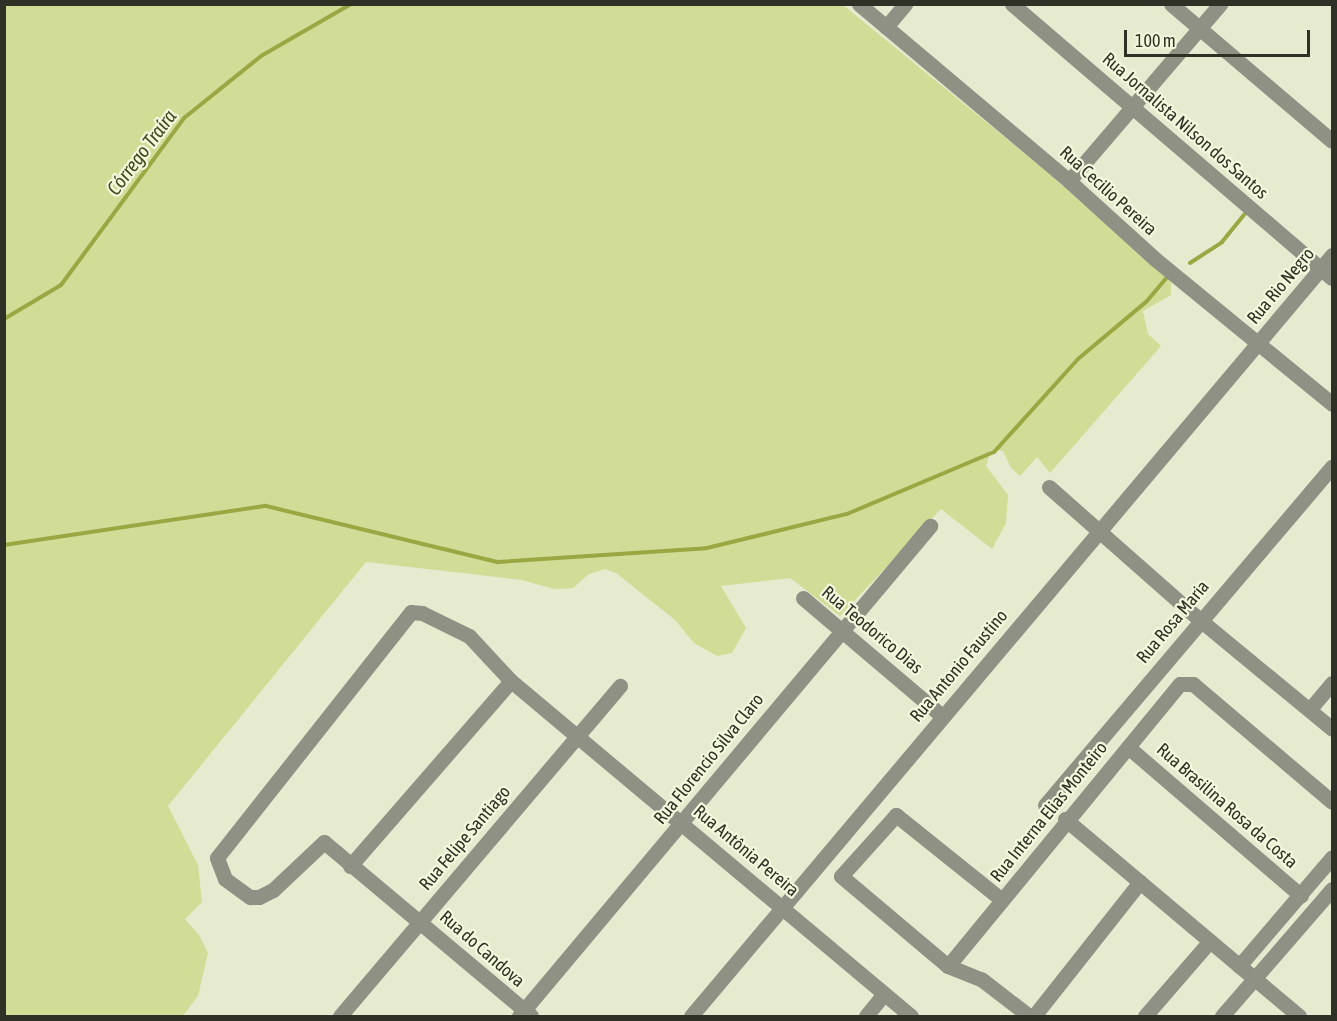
<!DOCTYPE html>
<meta charset="utf-8">
<style>
body{margin:0}
#map{position:relative;width:1337px;height:1021px;overflow:hidden;background:#e6ebcf;font-family:"Asap Condensed",sans-serif}
div>[style]{position:absolute}
[style*='--x']{left:calc(var(--x)*1px);top:calc(var(--y)*1px);width:calc(var(--w)*1px);rotate:calc(var(--a)*1deg)}
.green>*{inset:0;background:#d1dc97}
.stream>*{height:4px;margin:-2px;padding:0 2px;transform-origin:2px;border-radius:2px;background:#9ba743}
.minor>*{height:15px;margin:-7.5px;padding:0 7.5px;transform-origin:7.5px;border-radius:7.5px;background:#8f9185}
span{translate:-50% -50%;white-space:nowrap;text-align:center;line-height:1.15;-webkit-text-stroke:4.5px #f3f9dc;paint-order:stroke}
.street-label{font-size:18px;color:#2f3126}
.water-label{font-size:20px;color:#454b21;font-style:italic}
.frame{position:absolute;inset:0;border:6px solid #2f3126;pointer-events:none}
.scale{position:absolute;left:1124px;top:30px;width:186px;height:27px;box-sizing:border-box;border:3px solid #2f3126;border-top:0;padding-left:8px;font-size:18px;line-height:21px;white-space:nowrap;color:#2f3126;-webkit-text-stroke:4px #f3f9dc;paint-order:stroke}
</style>
<div id="map">
<div class="green">
<div style="clip-path:polygon(5px 5px,843px 5px,1046px 171px,1171px 282px,1171px 295px,1143px 311px,1148px 334px,1161px 346px,1050px 473px,1037px 457px,1020px 476px,1011px 468px,1003px 451px,991px 450px,986px 466px,1008px 495px,1006px 523px,992px 549px,941px 509px,840px 616px,790px 578px,721px 586px,746px 628px,732px 653px,717px 656px,694px 643px,675px 620px,616px 573px,605px 569px,589px 574px,573px 588px,554px 589px,522px 580px,366px 562px,168px 806px,198px 865px,202px 902px,185px 919px,199px 935px,208px 953px,198px 996px,183px 1016px,5px 1016px)"></div>
</div>
<div class="stream">
<div style="--x:1190;--y:263;--w:38;--a:-33"></div>
<div style="--x:1222;--y:242;--w:36;--a:-51"></div>
<div style="--x:4;--y:319;--w:66;--a:-30.8"></div>
<div style="--x:61;--y:285;--w:207;--a:-53.6"></div>
<div style="--x:184;--y:118;--w:99;--a:-38.8"></div>
<div style="--x:261;--y:56;--w:104;--a:-30"></div>
<div style="--x:4;--y:545;--w:265;--a:-8.5"></div>
<div style="--x:266;--y:506;--w:239;--a:13.6"></div>
<div style="--x:498;--y:562;--w:209;--a:-3.8"></div>
<div style="--x:707;--y:548;--w:144;--a:-13.7"></div>
<div style="--x:847;--y:514;--w:160;--a:-22.9"></div>
<div style="--x:994;--y:452;--w:125;--a:-47.9"></div>
<div style="--x:1078;--y:359;--w:90;--a:-40"></div>
<div style="--x:1147;--y:301;--w:31;--a:-50"></div>
</div>
<div class="minor">
<div style="--x:859;--y:4;--w:275;--a:40.1"></div>
<div style="--x:1069;--y:181;--w:116;--a:42.2"></div>
<div style="--x:1155;--y:259;--w:229;--a:39.3"></div>
<div style="--x:1012;--y:4;--w:421;--a:40.6"></div>
<div style="--x:1171;--y:4;--w:211;--a:40.4"></div>
<div style="--x:886;--y:27;--w:30;--a:-50"></div>
<div style="--x:1069;--y:181;--w:233;--a:-49.5"></div>
<div style="--x:1049;--y:487;--w:201;--a:41.4"></div>
<div style="--x:1200;--y:620;--w:171;--a:39.5"></div>
<div style="--x:803;--y:598;--w:182;--a:40.3"></div>
<div style="--x:511;--y:681;--w:62;--a:-133"></div>
<div style="--x:469;--y:636;--w:52;--a:-153.9"></div>
<div style="--x:422;--y:613;--w:11;--a:-175"></div>
<div style="--x:411;--y:612;--w:313;--a:128.3"></div>
<div style="--x:217;--y:858;--w:22;--a:69"></div>
<div style="--x:225;--y:879;--w:31;--a:36"></div>
<div style="--x:250;--y:897;--w:9;--a:0"></div>
<div style="--x:259;--y:897;--w:16;--a:-27"></div>
<div style="--x:273;--y:890;--w:70;--a:-43.3"></div>
<div style="--x:324;--y:842;--w:270;--a:40"></div>
<div style="--x:1310;--y:709;--w:34;--a:-50"></div>
<div style="--x:1128;--y:747;--w:228;--a:40.7"></div>
<div style="--x:1045;--y:805;--w:444;--a:-49.7"></div>
<div style="--x:1065;--y:819;--w:306;--a:40.1"></div>
<div style="--x:350;--y:866;--w:245;--a:-49"></div>
<div style="--x:511;--y:681;--w:522;--a:39.95"></div>
<div style="--x:1002;--y:900;--w:136;--a:-141.3"></div>
<div style="--x:896;--y:815;--w:82;--a:132"></div>
<div style="--x:841;--y:876;--w:140;--a:40.1"></div>
<div style="--x:948;--y:966;--w:35;--a:22"></div>
<div style="--x:981;--y:979;--w:61;--a:37.6"></div>
<div style="--x:948;--y:966;--w:365;--a:-50.6"></div>
<div style="--x:1180;--y:684;--w:13;--a:0"></div>
<div style="--x:1193;--y:684;--w:182;--a:40.3"></div>
<div style="--x:1239;--y:966;--w:143;--a:-49.5"></div>
<div style="--x:340;--y:1016;--w:433;--a:-49.7"></div>
<div style="--x:519;--y:1016;--w:640;--a:-50.01"></div>
<div style="--x:691;--y:1016;--w:995;--a:-49.89"></div>
<div style="--x:866;--y:1016;--w:28;--a:-51"></div>
<div style="--x:1034;--y:1016;--w:171;--a:-51.7"></div>
<div style="--x:1145;--y:1016;--w:99;--a:-49.1"></div>
<div style="--x:1222;--y:1016;--w:168;--a:-49.1"></div>
</div>
<div class="street-label">
<span style="left:1185px;top:126px;rotate:41deg">Rua Jornalista Nilson dos Santos</span>
<span style="left:1108px;top:191px;rotate:42deg">Rua Cecilio Pereira</span>
<span style="left:1281px;top:286px;rotate:-50deg">Rua Rio Negro</span>
<span style="left:1173px;top:622px;rotate:-50deg">Rua Rosa Maria</span>
<span style="left:872px;top:630px;rotate:40deg">Rua Teodorico Dias</span>
<span style="left:959px;top:666px;rotate:-50deg">Rua Antonio Faustino</span>
<span style="left:709px;top:759px;rotate:-51deg">Rua Florencio Silva Claro</span>
<span style="left:1227px;top:806px;rotate:41deg">Rua Brasilina Rosa da Costa</span>
<span style="left:1049px;top:812px;rotate:-51deg">Rua Interna Elias Monteiro</span>
<span style="left:465px;top:838px;rotate:-50deg">Rua Felipe Santiago</span>
<span style="left:746px;top:851px;rotate:40deg">Rua Antônia Pereira</span>
<span style="left:482px;top:949px;rotate:41deg">Rua do Candova</span>
</div>
<div class="water-label">
<span style="left:141px;top:152px;rotate:-53deg">Córrego Traíra</span>
</div>
<div class="frame"></div>
<div class="scale">100 m</div>
</div>
